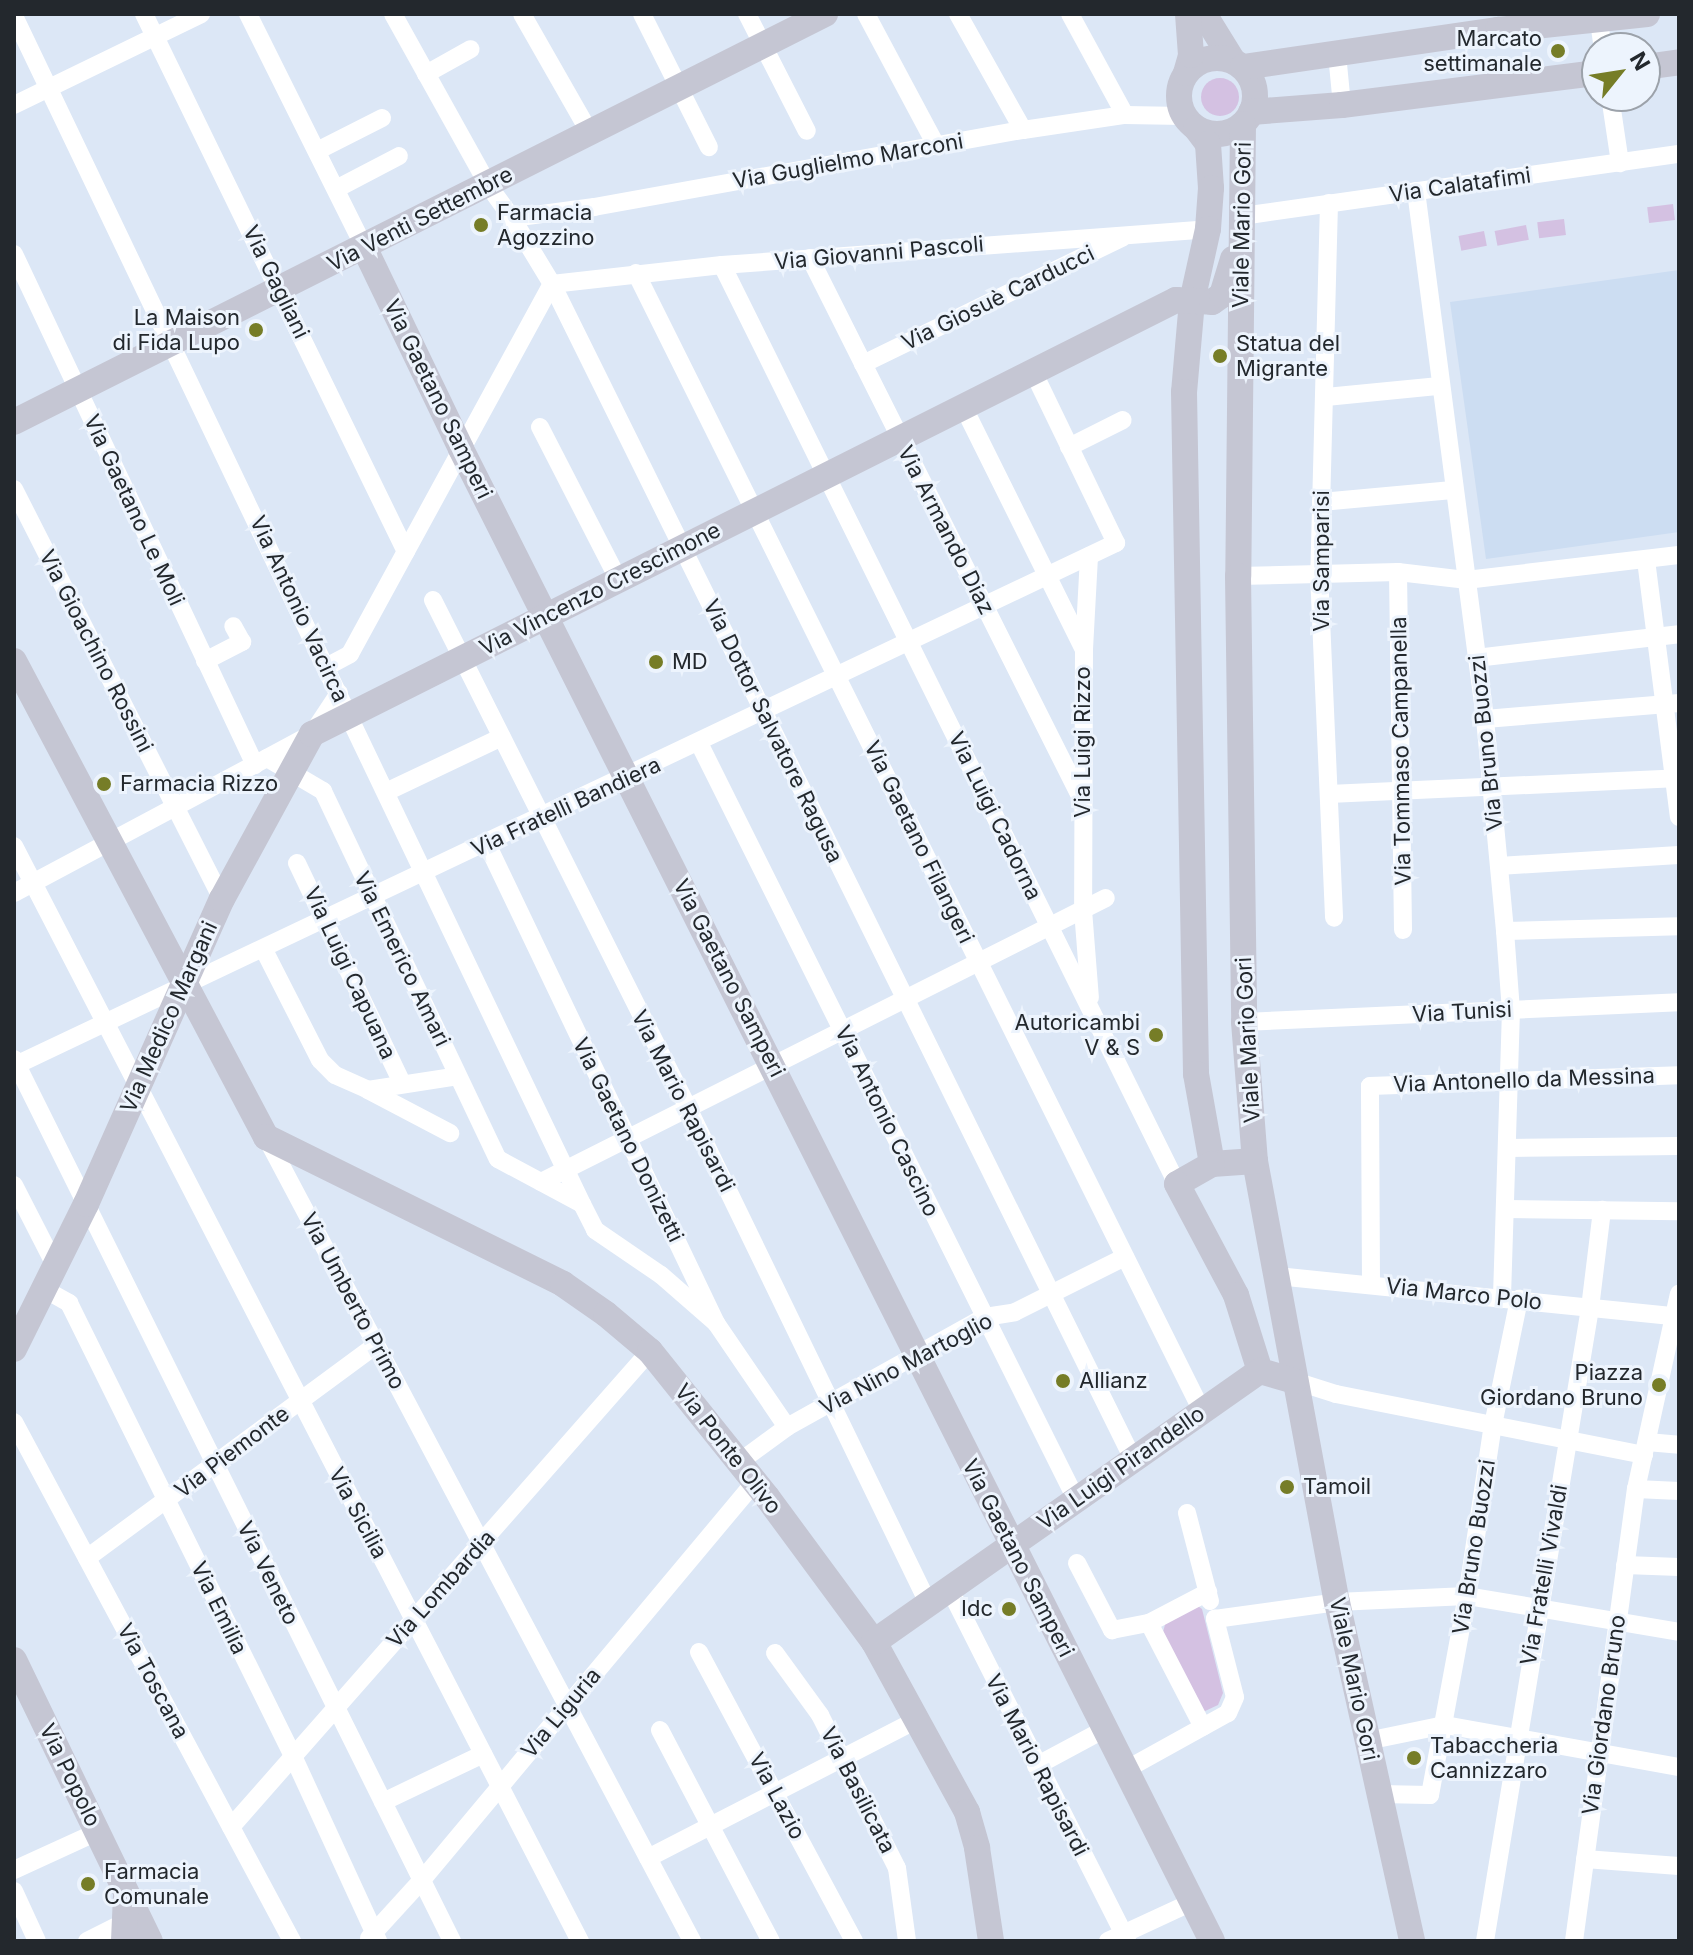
<!DOCTYPE html>
<meta charset="utf-8">
<style>
body{margin:0}
#map{position:relative;width:1693px;height:1955px;overflow:hidden;background:#dce7f6;font-family:Inter,sans-serif}
div>[style]{position:absolute}
[style*='--x']{left:calc(var(--x)*1px);top:calc(var(--y)*1px);width:calc(var(--w)*1px);rotate:calc(var(--a)*1deg)}
.built>*{inset:0;background:#ccddf2}
.green>*{inset:0;background:#d4c1e2;transform-origin:0 0}
.round{border-radius:50%}
.street>*{height:18px;margin:-9px;padding:0 9px;transform-origin:9px;border-radius:9px;background:#fff}
.secondary>*{height:26px;margin:-13px;padding:0 13px;transform-origin:13px;border-radius:13px;background:#c5c6d3}
.secondary>.ring{margin:-13px;padding:0;box-sizing:content-box;background:none;border:26px solid #c5c6d3;border-radius:50%}
.dots>*{width:22px;height:22px;translate:-50% -50%;box-sizing:border-box;border:4px solid #edf4fd;border-radius:50%}
span{translate:-50% -50%;white-space:nowrap;text-align:center;line-height:1.15;-webkit-text-stroke:6px #edf4fd;paint-order:stroke}
.poi-label{font-size:22px;color:#23282d}
.right{translate:-100% -50%;text-align:right}
.left{translate:0 -50%;text-align:left}
.street-label{font-size:22px;color:#23282d}
.frame{position:absolute;inset:0;border:16px solid #23282d;pointer-events:none}
.north{position:absolute;left:1581px;top:32px;width:80px;height:80px;box-sizing:border-box;background:#edf4fd;border:2px solid #9ca2aa;border-radius:50%;rotate:60deg;font-size:22px;font-weight:700;line-height:32px;text-align:center;color:#23282d}
.north::after{content:'';display:block;margin:auto;width:28px;height:36px;background:#767d27;clip-path:polygon(50% 0,100% 100%,50% 72%,0 100%)}
</style>
<div id="map">
<div class="built">
<div style="clip-path:polygon(1679px 270px,1679px 532px,1486px 559px,1450px 302px)"></div>
</div>
<div class="green">
<div class="round" style="left:1201px;top:78px;width:38px;height:38px"></div>
<div style="left:1673px;top:204px;width:16px;height:26px;rotate:83deg"></div>
<div style="left:1564px;top:219px;width:16px;height:27px;rotate:83deg"></div>
<div style="left:1526px;top:225px;width:15px;height:32px;rotate:79deg"></div>
<div style="left:1484px;top:231px;width:15px;height:26px;rotate:79deg"></div>
<div style="clip-path:polygon(1198px 1606px,1202px 1609px,1223px 1693px,1218px 1705px,1203px 1712px,1163px 1632px,1166px 1621px)"></div>
</div>
<div class="street">
<div style="--x:144;--y:14;--w:598;--a:64.03"></div>
<div style="--x:248;--y:14;--w:260;--a:63.5"></div>
<div style="--x:393;--y:14;--w:196;--a:60.9"></div>
<div style="--x:488;--y:185;--w:41;--a:54"></div>
<div style="--x:512;--y:218;--w:77;--a:58.8"></div>
<div style="--x:552;--y:284;--w:1311;--a:63.69"></div>
<div style="--x:522;--y:14;--w:137;--a:60.3"></div>
<div style="--x:642;--y:14;--w:149;--a:63.3"></div>
<div style="--x:747;--y:14;--w:131;--a:62.9"></div>
<div style="--x:866;--y:14;--w:149;--a:61.9"></div>
<div style="--x:958;--y:14;--w:133;--a:60.7"></div>
<div style="--x:1070;--y:14;--w:115;--a:61.4"></div>
<div style="--x:1598;--y:14;--w:34;--a:82"></div>
<div style="--x:14;--y:16;--w:1317;--a:64.45"></div>
<div style="--x:582;--y:1204;--w:29;--a:63"></div>
<div style="--x:595;--y:1230;--w:80;--a:34.3"></div>
<div style="--x:661;--y:1275;--w:73;--a:41.1"></div>
<div style="--x:1337;--y:54;--w:51;--a:84.4"></div>
<div style="--x:426;--y:74;--w:51;--a:-29.1"></div>
<div style="--x:1610;--y:96;--w:68;--a:81.5"></div>
<div style="--x:14;--y:105;--w:208;--a:-25.9"></div>
<div style="--x:317;--y:151;--w:73;--a:-26.9"></div>
<div style="--x:336;--y:189;--w:71;--a:-27.6"></div>
<div style="--x:1416;--y:191;--w:532;--a:82.55"></div>
<div style="--x:1485;--y:719;--w:213;--a:84.6"></div>
<div style="--x:1505;--y:931;--w:79;--a:85.7"></div>
<div style="--x:1511;--y:1010;--w:287;--a:91.8"></div>
<div style="--x:1329;--y:203;--w:370;--a:91.5"></div>
<div style="--x:1319;--y:573;--w:345;--a:87.5"></div>
<div style="--x:1242;--y:216;--w:441;--a:-8.1"></div>
<div style="--x:512;--y:218;--w:83;--a:-7.6"></div>
<div style="--x:594;--y:207;--w:436;--a:-10.2"></div>
<div style="--x:1023;--y:130;--w:103;--a:-8.4"></div>
<div style="--x:1125;--y:115;--w:59;--a:1"></div>
<div style="--x:14;--y:254;--w:565;--a:64.75"></div>
<div style="--x:810;--y:258;--w:602;--a:63.35"></div>
<div style="--x:722;--y:265;--w:1025;--a:63.66"></div>
<div style="--x:636;--y:273;--w:1271;--a:63.56"></div>
<div style="--x:863;--y:364;--w:289;--a:-26"></div>
<div style="--x:1326;--y:397;--w:114;--a:-5.6"></div>
<div style="--x:963;--y:406;--w:272;--a:63.6"></div>
<div style="--x:1084;--y:650;--w:260;--a:90.2"></div>
<div style="--x:1083;--y:910;--w:88;--a:85.5"></div>
<div style="--x:540;--y:427;--w:171;--a:62.8"></div>
<div style="--x:1069;--y:447;--w:60;--a:-26.6"></div>
<div style="--x:14;--y:489;--w:460;--a:63.1"></div>
<div style="--x:1321;--y:502;--w:132;--a:-5.2"></div>
<div style="--x:1646;--y:560;--w:259;--a:82.7"></div>
<div style="--x:1398;--y:572;--w:358;--a:89.2"></div>
<div style="--x:1238;--y:576;--w:160;--a:-1.4"></div>
<div style="--x:1398;--y:572;--w:68;--a:6.7"></div>
<div style="--x:1466;--y:580;--w:214;--a:-6.7"></div>
<div style="--x:433;--y:600;--w:568;--a:63.34"></div>
<div style="--x:688;--y:1108;--w:550;--a:64.13"></div>
<div style="--x:1084;--y:649;--w:93;--a:-86.9"></div>
<div style="--x:1476;--y:658;--w:204;--a:-6.7"></div>
<div style="--x:205;--y:661;--w:42;--a:-27.2"></div>
<div style="--x:242;--y:642;--w:18;--a:-119"></div>
<div style="--x:326;--y:667;--w:27;--a:-28"></div>
<div style="--x:350;--y:654;--w:422;--a:-61.4"></div>
<div style="--x:552;--y:284;--w:171;--a:-6.4"></div>
<div style="--x:722;--y:265;--w:487;--a:-4.2"></div>
<div style="--x:1485;--y:719;--w:195;--a:-4.7"></div>
<div style="--x:699;--y:743;--w:845;--a:63.5"></div>
<div style="--x:267;--y:758;--w:65;--a:30.5"></div>
<div style="--x:323;--y:791;--w:407;--a:64.6"></div>
<div style="--x:498;--y:1159;--w:95;--a:28.2"></div>
<div style="--x:386;--y:792;--w:128;--a:-25.4"></div>
<div style="--x:1329;--y:794;--w:350;--a:-2.6"></div>
<div style="--x:487;--y:844;--w:531;--a:64.45"></div>
<div style="--x:716;--y:1323;--w:126;--a:55.7"></div>
<div style="--x:14;--y:846;--w:1233;--a:62.67"></div>
<div style="--x:297;--y:863;--w:244;--a:64.5"></div>
<div style="--x:1499;--y:866;--w:180;--a:-3.5"></div>
<div style="--x:14;--y:893;--w:338;--a:-28.1"></div>
<div style="--x:312;--y:734;--w:49;--a:-56.6"></div>
<div style="--x:1505;--y:931;--w:174;--a:-1.6"></div>
<div style="--x:264;--y:950;--w:123;--a:63"></div>
<div style="--x:320;--y:1060;--w:21;--a:45"></div>
<div style="--x:335;--y:1075;--w:36;--a:24"></div>
<div style="--x:368;--y:1090;--w:91;--a:-8.8"></div>
<div style="--x:1244;--y:1022;--w:435;--a:-2.6"></div>
<div style="--x:14;--y:1059;--w:985;--a:63.59"></div>
<div style="--x:14;--y:1066;--w:1220;--a:-25.39"></div>
<div style="--x:1116;--y:543;--w:191;--a:-115.8"></div>
<div style="--x:368;--y:1090;--w:93;--a:27.7"></div>
<div style="--x:266;--y:1137;--w:910;--a:62.08"></div>
<div style="--x:1507;--y:1148;--w:172;--a:-0.7"></div>
<div style="--x:541;--y:1182;--w:632;--a:-26.69"></div>
<div style="--x:14;--y:1185;--w:90;--a:62.9"></div>
<div style="--x:1505;--y:1209;--w:174;--a:0.7"></div>
<div style="--x:1277;--y:1276;--w:399;--a:5.8"></div>
<div style="--x:1371;--y:1284;--w:198;--a:-90.3"></div>
<div style="--x:1370;--y:1086;--w:309;--a:-2"></div>
<div style="--x:44;--y:1289;--w:29;--a:29"></div>
<div style="--x:69;--y:1303;--w:505;--a:63.69"></div>
<div style="--x:293;--y:1756;--w:204;--a:65.3"></div>
<div style="--x:1295;--y:1381;--w:43;--a:17.6"></div>
<div style="--x:1336;--y:1394;--w:314;--a:11.2"></div>
<div style="--x:14;--y:1422;--w:589;--a:61.82"></div>
<div style="--x:1647;--y:1442;--w:32;--a:5"></div>
<div style="--x:738;--y:1463;--w:61;--a:-36.3"></div>
<div style="--x:787;--y:1427;--w:227;--a:-29.1"></div>
<div style="--x:985;--y:1317;--w:30;--a:-9"></div>
<div style="--x:1015;--y:1312;--w:123;--a:-26.6"></div>
<div style="--x:1636;--y:1489;--w:43;--a:2.7"></div>
<div style="--x:1187;--y:1513;--w:91;--a:75.4"></div>
<div style="--x:87;--y:1558;--w:359;--a:-36.4"></div>
<div style="--x:1077;--y:1563;--w:76;--a:62.4"></div>
<div style="--x:1112;--y:1630;--w:38;--a:-11"></div>
<div style="--x:1149;--y:1623;--w:67;--a:-27.7"></div>
<div style="--x:1625;--y:1565;--w:54;--a:2.1"></div>
<div style="--x:949;--y:1588;--w:395;--a:63.2"></div>
<div style="--x:1149;--y:1623;--w:117;--a:62.6"></div>
<div style="--x:699;--y:1652;--w:328;--a:61.8"></div>
<div style="--x:775;--y:1653;--w:77;--a:54"></div>
<div style="--x:820;--y:1715;--w:171;--a:63.3"></div>
<div style="--x:897;--y:1868;--w:74;--a:82.2"></div>
<div style="--x:660;--y:1730;--w:238;--a:62.3"></div>
<div style="--x:1367;--y:1741;--w:80;--a:-11.6"></div>
<div style="--x:1445;--y:1725;--w:238;--a:10.2"></div>
<div style="--x:1036;--y:1766;--w:78;--a:-28.2"></div>
<div style="--x:1127;--y:1769;--w:115;--a:-29"></div>
<div style="--x:1228;--y:1713;--w:17;--a:-66"></div>
<div style="--x:1235;--y:1697;--w:81;--a:-104.4"></div>
<div style="--x:1215;--y:1619;--w:123;--a:-7.9"></div>
<div style="--x:1337;--y:1602;--w:130;--a:-2.6"></div>
<div style="--x:1467;--y:1596;--w:215;--a:9.6"></div>
<div style="--x:1379;--y:1794;--w:51;--a:1.1"></div>
<div style="--x:1430;--y:1795;--w:202;--a:-79.5"></div>
<div style="--x:1467;--y:1596;--w:173;--a:-81.4"></div>
<div style="--x:1493;--y:1425;--w:129;--a:-78.3"></div>
<div style="--x:383;--y:1802;--w:111;--a:-25.6"></div>
<div style="--x:231;--y:1827;--w:634;--a:-48.64"></div>
<div style="--x:648;--y:1858;--w:304;--a:-27.2"></div>
<div style="--x:1585;--y:1859;--w:94;--a:4.3"></div>
<div style="--x:14;--y:1870;--w:91;--a:-24.6"></div>
<div style="--x:14;--y:1891;--w:55;--a:65.3"></div>
<div style="--x:369;--y:1938;--w:79;--a:-47.6"></div>
<div style="--x:422;--y:1880;--w:518;--a:-50.1"></div>
<div style="--x:87;--y:1941;--w:49;--a:-26.6"></div>
<div style="--x:1108;--y:1941;--w:93;--a:-24.9"></div>
<div style="--x:1485;--y:1941;--w:642;--a:-80.58"></div>
<div style="--x:1590;--y:1308;--w:99;--a:-83"></div>
<div style="--x:1574;--y:1941;--w:456;--a:-82.2"></div>
<div style="--x:1636;--y:1489;--w:200;--a:-77.6"></div>
</div>
<div class="secondary">
<div style="--x:1204;--y:14;--w:55;--a:58.3"></div>
<div class="ring" style="left:1179px;top:58px;width:50px;height:50px"></div>
<div style="--x:1243;--y:67;--w:258;--a:-8.3"></div>
<div style="--x:1498;--y:30;--w:150;--a:-6.1"></div>
<div style="--x:1645;--y:67;--w:34;--a:-8"></div>
<div style="--x:1186;--y:73;--w:19;--a:-74"></div>
<div style="--x:1191;--y:55;--w:41;--a:-94.2"></div>
<div style="--x:1251;--y:112;--w:91;--a:-4.4"></div>
<div style="--x:1342;--y:105;--w:257;--a:-7.2"></div>
<div style="--x:1243;--y:124;--w:452;--a:90.6"></div>
<div style="--x:1238;--y:576;--w:446;--a:89.2"></div>
<div style="--x:1244;--y:1022;--w:139;--a:85.5"></div>
<div style="--x:1255;--y:1161;--w:449;--a:79.5"></div>
<div style="--x:1337;--y:1602;--w:347;--a:77.5"></div>
<div style="--x:1196;--y:128;--w:20;--a:53"></div>
<div style="--x:1208;--y:144;--w:44;--a:86.1"></div>
<div style="--x:1211;--y:188;--w:41;--a:94.2"></div>
<div style="--x:1208;--y:229;--w:74;--a:102.5"></div>
<div style="--x:1192;--y:301;--w:91;--a:95"></div>
<div style="--x:1184;--y:392;--w:682;--a:88.99"></div>
<div style="--x:1196;--y:1074;--w:91;--a:79.9"></div>
<div style="--x:364;--y:247;--w:224;--a:64.3"></div>
<div style="--x:461;--y:449;--w:1670;--a:63.28"></div>
<div style="--x:14;--y:422;--w:908;--a:-26.71"></div>
<div style="--x:14;--y:661;--w:539;--a:62.1"></div>
<div style="--x:266;--y:1137;--w:331;--a:26.3"></div>
<div style="--x:563;--y:1284;--w:52;--a:34.9"></div>
<div style="--x:606;--y:1314;--w:57;--a:40.1"></div>
<div style="--x:650;--y:1351;--w:187;--a:51.3"></div>
<div style="--x:767;--y:1497;--w:180;--a:53.6"></div>
<div style="--x:874;--y:1642;--w:194;--a:61.3"></div>
<div style="--x:967;--y:1812;--w:37;--a:74"></div>
<div style="--x:977;--y:1848;--w:94;--a:81.4"></div>
<div style="--x:1255;--y:1161;--w:43;--a:176"></div>
<div style="--x:1212;--y:1164;--w:40;--a:150.3"></div>
<div style="--x:1177;--y:1184;--w:126;--a:62"></div>
<div style="--x:1236;--y:1295;--w:80;--a:72.5"></div>
<div style="--x:14;--y:1349;--w:162;--a:-63.6"></div>
<div style="--x:86;--y:1204;--w:334;--a:-66"></div>
<div style="--x:222;--y:899;--w:188;--a:-61.4"></div>
<div style="--x:312;--y:734;--w:967;--a:-26.67"></div>
<div style="--x:1176;--y:300;--w:36;--a:3"></div>
<div style="--x:1212;--y:302;--w:12;--a:-35"></div>
<div style="--x:1222;--y:295;--w:38;--a:-73"></div>
<div style="--x:874;--y:1642;--w:472;--a:-35.1"></div>
<div style="--x:1260;--y:1371;--w:36;--a:16"></div>
<div style="--x:14;--y:1660;--w:312;--a:64.2"></div>
<div style="--x:124;--y:1941;--w:46;--a:-87.5"></div>
</div>
<div class="dots">
<div style="left:1558px;top:51px;background:#767d27"></div>
<div style="left:481px;top:225px;background:#767d27"></div>
<div style="left:256px;top:330px;background:#767d27"></div>
<div style="left:1220px;top:356px;background:#767d27"></div>
<div style="left:656px;top:662px;background:#767d27"></div>
<div style="left:104px;top:784px;background:#767d27"></div>
<div style="left:1156px;top:1035px;background:#767d27"></div>
<div style="left:1063px;top:1381px;background:#767d27"></div>
<div style="left:1659px;top:1385px;background:#767d27"></div>
<div style="left:1287px;top:1487px;background:#767d27"></div>
<div style="left:1009px;top:1609px;background:#767d27"></div>
<div style="left:1414px;top:1758px;background:#767d27"></div>
<div style="left:88px;top:1884px;background:#767d27"></div>
</div>
<div class="poi-label">
<span class="right" style="left:1542px;top:51px">Marcato<br>settimanale</span>
<span class="left" style="left:497px;top:225px">Farmacia<br>Agozzino</span>
<span class="right" style="left:240px;top:330px">La Maison<br>di Fida Lupo</span>
<span class="left" style="left:1236px;top:356px">Statua del<br>Migrante</span>
<span class="left" style="left:672px;top:662px">MD</span>
<span class="left" style="left:120px;top:784px">Farmacia Rizzo</span>
<span class="right" style="left:1140px;top:1035px">Autoricambi<br>V &amp; S</span>
<span class="right" style="left:1643px;top:1385px">Piazza<br>Giordano Bruno</span>
<span class="left" style="left:1079px;top:1381px">Allianz</span>
<span class="left" style="left:1303px;top:1487px">Tamoil</span>
<span class="right" style="left:993px;top:1609px">Idc</span>
<span class="left" style="left:1430px;top:1758px">Tabaccheria<br>Cannizzaro</span>
<span class="left" style="left:104px;top:1884px">Farmacia<br>Comunale</span>
</div>
<div class="street-label">
<span style="left:848px;top:161px;rotate:-10deg">Via Guglielmo Marconi</span>
<span style="left:1460px;top:185px;rotate:-8deg">Via Calatafimi</span>
<span style="left:420px;top:219px;rotate:-27deg">Via Venti Settembre</span>
<span style="left:1242px;top:225px;rotate:-89deg">Viale Mario Gori</span>
<span style="left:879px;top:253px;rotate:-5deg">Via Giovanni Pascoli</span>
<span style="left:276px;top:282px;rotate:64deg">Via Gagliani</span>
<span style="left:998px;top:298px;rotate:-26deg">Via Giosuè Carducci</span>
<span style="left:438px;top:399px;rotate:64deg">Via Gaetano Samperi</span>
<span style="left:134px;top:510px;rotate:65deg">Via Gaetano Le Moli</span>
<span style="left:946px;top:530px;rotate:63deg">Via Armando Diaz</span>
<span style="left:1322px;top:561px;rotate:-90deg">Via Samparisi</span>
<span style="left:600px;top:589px;rotate:-27deg">Via Vincenzo Crescimone</span>
<span style="left:299px;top:609px;rotate:65deg">Via Antonio Vacirca</span>
<span style="left:96px;top:651px;rotate:63deg">Via Gioachino Rossini</span>
<span style="left:773px;top:731px;rotate:64deg">Via Dottor Salvatore Ragusa</span>
<span style="left:1083px;top:742px;rotate:-90deg">Via Luigi Rizzo</span>
<span style="left:1486px;top:743px;rotate:-96deg">Via Bruno Buozzi</span>
<span style="left:1401px;top:751px;rotate:-91deg">Via Tommaso Campanella</span>
<span style="left:566px;top:807px;rotate:-25deg">Via Fratelli Bandiera</span>
<span style="left:995px;top:816px;rotate:64deg">Via Luigi Cadorna</span>
<span style="left:919px;top:842px;rotate:64deg">Via Gaetano Filangeri</span>
<span style="left:402px;top:959px;rotate:64deg">Via Emerico Amari</span>
<span style="left:350px;top:973px;rotate:65deg">Via Luigi Capuana</span>
<span style="left:729px;top:978px;rotate:63deg">Via Gaetano Samperi</span>
<span style="left:1462px;top:1012px;rotate:-3deg">Via Tunisi</span>
<span style="left:169px;top:1017px;rotate:-66deg">Via Medico Margani</span>
<span style="left:1248px;top:1040px;rotate:-93deg">Viale Mario Gori</span>
<span style="left:1524px;top:1080px;rotate:-2deg">Via Antonello da Messina</span>
<span style="left:683px;top:1101px;rotate:63deg">Via Mario Rapisardi</span>
<span style="left:887px;top:1121px;rotate:64deg">Via Antonio Cascino</span>
<span style="left:628px;top:1140px;rotate:64deg">Via Gaetano Donizetti</span>
<span style="left:1464px;top:1294px;rotate:6deg">Via Marco Polo</span>
<span style="left:353px;top:1301px;rotate:62deg">Via Umberto Primo</span>
<span style="left:906px;top:1364px;rotate:-28deg">Via Nino Martoglio</span>
<span style="left:728px;top:1449px;rotate:52deg">Via Ponte Olivo</span>
<span style="left:232px;top:1452px;rotate:-37deg">Via Piemonte</span>
<span style="left:1121px;top:1468px;rotate:-35deg">Via Luigi Pirandello</span>
<span style="left:358px;top:1513px;rotate:62deg">Via Sicilia</span>
<span style="left:1474px;top:1547px;rotate:-81deg">Via Bruno Buozzi</span>
<span style="left:1018px;top:1558px;rotate:63deg">Via Gaetano Samperi</span>
<span style="left:268px;top:1573px;rotate:64deg">Via Veneto</span>
<span style="left:1544px;top:1575px;rotate:-80deg">Via Fratelli Vivaldi</span>
<span style="left:441px;top:1589px;rotate:-48deg">Via Lombardia</span>
<span style="left:219px;top:1608px;rotate:64deg">Via Emilia</span>
<span style="left:1354px;top:1679px;rotate:78deg">Viale Mario Gori</span>
<span style="left:153px;top:1681px;rotate:62deg">Via Toscana</span>
<span style="left:561px;top:1713px;rotate:-50deg">Via Liguria</span>
<span style="left:1604px;top:1715px;rotate:-82deg">Via Giordano Bruno</span>
<span style="left:1037px;top:1765px;rotate:63deg">Via Mario Rapisardi</span>
<span style="left:70px;top:1775px;rotate:64deg">Via Popolo</span>
<span style="left:858px;top:1790px;rotate:63deg">Via Basilicata</span>
<span style="left:777px;top:1796px;rotate:62deg">Via Lazio</span>
</div>
<div class="frame"></div>
<div class="north">N</div>
</div>
